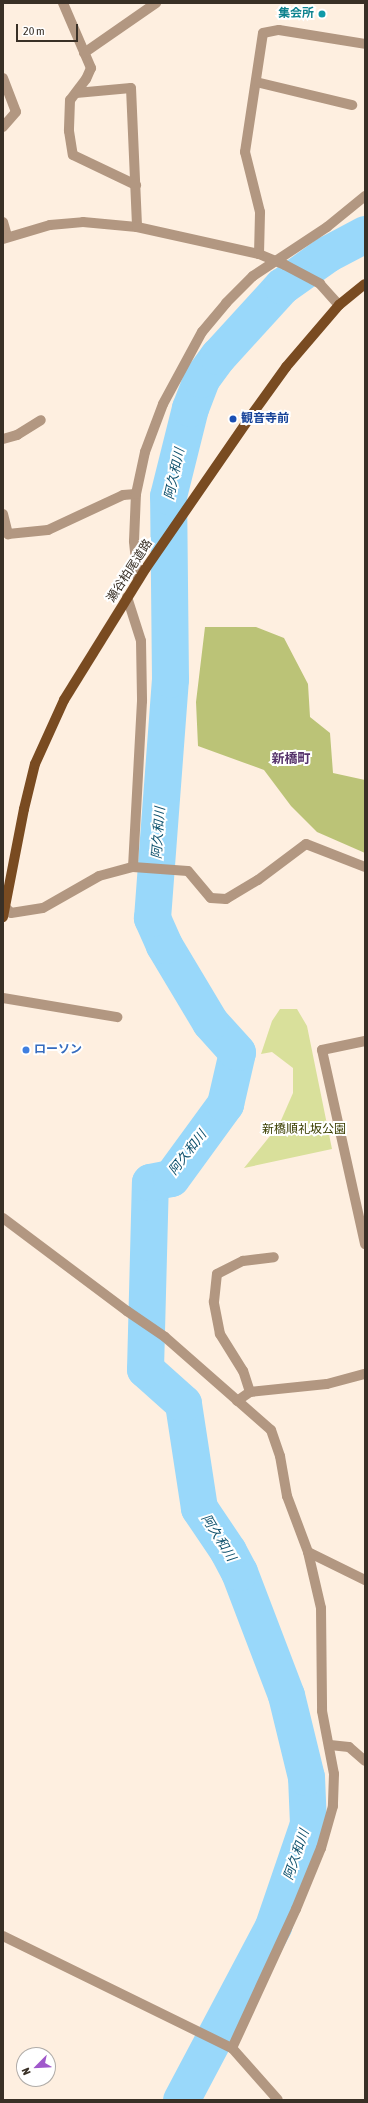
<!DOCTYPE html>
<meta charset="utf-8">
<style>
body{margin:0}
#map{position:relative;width:368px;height:2103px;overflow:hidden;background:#feefe0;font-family:"Asap Condensed","Noto Sans JP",sans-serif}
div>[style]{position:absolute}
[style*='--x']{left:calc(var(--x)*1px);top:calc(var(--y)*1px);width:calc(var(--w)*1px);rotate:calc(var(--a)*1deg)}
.green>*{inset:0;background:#d9e09b}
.forest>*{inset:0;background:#bbc377}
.river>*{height:37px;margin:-18.5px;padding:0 18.5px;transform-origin:18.5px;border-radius:18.5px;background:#99d8fa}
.minor>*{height:10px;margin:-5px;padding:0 5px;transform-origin:5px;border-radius:5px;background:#b29781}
.major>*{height:10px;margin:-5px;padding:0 5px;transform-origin:5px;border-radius:5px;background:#794b21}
.dots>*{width:11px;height:11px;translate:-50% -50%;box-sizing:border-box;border:2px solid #fff;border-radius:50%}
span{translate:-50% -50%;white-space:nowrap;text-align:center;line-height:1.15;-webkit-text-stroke:4px #fff;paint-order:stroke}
.culture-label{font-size:12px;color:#0d838f;font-weight:700}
.right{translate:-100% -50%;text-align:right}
.transit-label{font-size:12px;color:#164399;font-weight:700}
.left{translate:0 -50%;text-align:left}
.street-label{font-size:12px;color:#393026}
.shop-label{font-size:12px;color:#366cbe;font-weight:700}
.park-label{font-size:12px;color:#3a3e00}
.water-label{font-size:13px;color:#0d506c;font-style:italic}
.neighbourhood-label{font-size:13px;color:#56336c;font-weight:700}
.frame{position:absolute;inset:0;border:4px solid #393026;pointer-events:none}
.north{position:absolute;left:16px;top:2047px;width:40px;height:40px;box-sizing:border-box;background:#fff;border:1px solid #b0aca8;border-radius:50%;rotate:246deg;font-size:11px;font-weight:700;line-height:16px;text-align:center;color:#393026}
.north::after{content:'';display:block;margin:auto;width:14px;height:18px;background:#a058cb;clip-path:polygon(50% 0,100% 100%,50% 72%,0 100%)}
.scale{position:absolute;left:16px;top:24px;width:62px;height:18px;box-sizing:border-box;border:2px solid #393026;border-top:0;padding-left:5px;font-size:12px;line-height:14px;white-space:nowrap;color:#393026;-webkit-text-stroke:3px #fff;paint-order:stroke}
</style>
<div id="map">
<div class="green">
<div style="clip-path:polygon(280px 1009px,297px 1009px,307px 1026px,332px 1149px,244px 1168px,279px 1125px,293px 1093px,293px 1068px,272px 1052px,261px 1054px,272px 1021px)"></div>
</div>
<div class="forest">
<div style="clip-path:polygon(205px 627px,256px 627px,284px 638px,308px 684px,310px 717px,330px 733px,333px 773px,365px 780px,365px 853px,317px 832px,291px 806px,264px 770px,198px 746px,196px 702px)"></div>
</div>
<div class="river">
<div style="--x:181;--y:2100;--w:197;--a:-62.1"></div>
<div style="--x:273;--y:1926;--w:108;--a:-71.1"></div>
<div style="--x:308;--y:1824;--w:47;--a:-92.4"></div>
<div style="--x:306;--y:1777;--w:84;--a:-103.7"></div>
<div style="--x:286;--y:1695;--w:132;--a:-110.9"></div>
<div style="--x:239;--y:1572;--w:24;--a:-118"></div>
<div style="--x:228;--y:1551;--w:52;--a:-124"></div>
<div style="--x:199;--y:1508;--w:106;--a:-98.7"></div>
<div style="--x:183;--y:1403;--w:51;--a:-138.2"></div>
<div style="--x:145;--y:1369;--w:187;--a:-88.5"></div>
<div style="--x:150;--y:1182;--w:21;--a:-11"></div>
<div style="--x:171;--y:1178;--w:92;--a:-53.9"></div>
<div style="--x:225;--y:1104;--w:53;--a:-77"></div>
<div style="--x:237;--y:1052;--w:40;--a:-132"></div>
<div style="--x:210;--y:1022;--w:90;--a:-120.9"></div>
<div style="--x:164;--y:945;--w:30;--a:-114"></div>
<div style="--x:152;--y:918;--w:240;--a:-85.7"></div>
<div style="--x:170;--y:679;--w:183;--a:-90.6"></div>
<div style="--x:168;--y:496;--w:91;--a:-76"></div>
<div style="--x:190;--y:408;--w:31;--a:-69"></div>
<div style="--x:201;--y:379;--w:29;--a:-54"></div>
<div style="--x:218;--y:356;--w:95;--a:-47.6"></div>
<div style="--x:282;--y:286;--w:55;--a:-35.4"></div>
<div style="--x:327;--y:254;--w:43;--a:-27.8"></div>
</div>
<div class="minor">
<div style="--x:63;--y:3;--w:71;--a:66.7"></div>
<div style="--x:91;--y:68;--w:12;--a:114"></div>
<div style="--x:86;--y:79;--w:26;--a:127"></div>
<div style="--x:70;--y:100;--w:31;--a:92"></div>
<div style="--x:69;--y:131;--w:24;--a:81"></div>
<div style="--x:73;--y:155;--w:70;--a:25.5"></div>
<div style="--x:84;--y:53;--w:88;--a:-34.8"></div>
<div style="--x:3;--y:78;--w:36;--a:69"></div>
<div style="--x:16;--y:112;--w:20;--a:131"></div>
<div style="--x:256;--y:82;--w:99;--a:13.5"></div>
<div style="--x:76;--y:93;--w:55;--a:-5.2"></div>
<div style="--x:131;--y:88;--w:139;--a:87.5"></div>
<div style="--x:3;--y:222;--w:15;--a:74"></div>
<div style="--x:3;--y:239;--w:49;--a:-16.6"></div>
<div style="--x:50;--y:225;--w:33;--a:-5"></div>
<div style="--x:83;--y:222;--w:54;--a:5.3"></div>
<div style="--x:137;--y:227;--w:125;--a:12.5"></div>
<div style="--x:259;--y:254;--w:28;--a:23"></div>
<div style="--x:285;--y:265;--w:40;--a:28"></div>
<div style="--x:320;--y:284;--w:28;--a:48"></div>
<div style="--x:259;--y:254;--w:42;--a:-88.6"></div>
<div style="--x:260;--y:212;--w:62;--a:-104"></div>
<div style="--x:245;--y:152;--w:120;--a:-81.4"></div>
<div style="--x:263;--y:33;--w:16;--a:-11"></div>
<div style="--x:279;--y:30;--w:87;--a:9.2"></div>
<div style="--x:3;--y:439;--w:15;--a:-16"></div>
<div style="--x:17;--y:435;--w:28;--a:-32"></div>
<div style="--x:3;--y:514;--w:21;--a:76"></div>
<div style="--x:8;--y:534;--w:40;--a:-5.7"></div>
<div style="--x:48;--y:530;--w:83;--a:-25"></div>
<div style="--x:123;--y:495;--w:13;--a:-4"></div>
<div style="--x:138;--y:580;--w:39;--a:-96"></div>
<div style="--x:134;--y:541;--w:47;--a:-87.6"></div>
<div style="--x:136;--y:494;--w:43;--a:-77.9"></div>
<div style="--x:145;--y:452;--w:51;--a:-69.4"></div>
<div style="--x:163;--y:404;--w:82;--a:-61.6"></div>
<div style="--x:202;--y:332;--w:38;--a:-50"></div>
<div style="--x:226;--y:303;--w:38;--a:-45"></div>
<div style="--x:253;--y:276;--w:89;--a:-33.5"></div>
<div style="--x:327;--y:227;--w:49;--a:-39.2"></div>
<div style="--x:127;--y:597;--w:46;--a:72.3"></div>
<div style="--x:141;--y:641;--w:60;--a:89"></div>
<div style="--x:142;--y:701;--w:166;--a:93.1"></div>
<div style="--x:3;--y:905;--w:11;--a:45"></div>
<div style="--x:11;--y:913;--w:32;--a:-9"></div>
<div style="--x:43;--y:908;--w:64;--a:-29.7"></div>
<div style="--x:99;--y:876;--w:35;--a:-15"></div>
<div style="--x:133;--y:867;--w:55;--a:4.2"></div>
<div style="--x:188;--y:871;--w:35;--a:50"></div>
<div style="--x:211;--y:898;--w:15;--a:4"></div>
<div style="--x:226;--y:899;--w:37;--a:-31"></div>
<div style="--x:258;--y:880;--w:60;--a:-36.9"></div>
<div style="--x:306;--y:844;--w:63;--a:21.3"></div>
<div style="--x:3;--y:998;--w:116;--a:9.5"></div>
<div style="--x:365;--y:1041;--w:44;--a:168.2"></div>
<div style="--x:322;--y:1050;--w:199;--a:77.5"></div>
<div style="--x:3;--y:1218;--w:155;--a:36.9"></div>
<div style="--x:127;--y:1311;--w:46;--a:34.4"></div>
<div style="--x:165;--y:1337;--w:141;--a:41.3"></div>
<div style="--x:271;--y:1430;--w:28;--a:71"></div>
<div style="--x:280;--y:1456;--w:41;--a:80.1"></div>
<div style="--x:287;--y:1496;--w:60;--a:69.4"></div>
<div style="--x:308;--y:1552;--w:57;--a:76.9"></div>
<div style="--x:321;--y:1608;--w:103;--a:89.4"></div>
<div style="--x:322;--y:1711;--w:64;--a:79.2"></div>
<div style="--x:334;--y:1774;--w:32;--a:92"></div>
<div style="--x:333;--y:1806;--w:44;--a:105.9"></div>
<div style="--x:321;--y:1848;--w:66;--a:112.3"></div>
<div style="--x:296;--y:1909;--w:153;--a:114.7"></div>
<div style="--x:250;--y:1392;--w:22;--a:-108"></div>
<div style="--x:243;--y:1371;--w:44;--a:-121.9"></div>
<div style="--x:220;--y:1334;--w:33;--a:-101"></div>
<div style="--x:214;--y:1302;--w:28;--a:-84"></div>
<div style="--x:217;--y:1274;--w:29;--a:-27"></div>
<div style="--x:243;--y:1261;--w:31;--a:-7"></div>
<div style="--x:237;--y:1401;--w:16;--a:-35"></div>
<div style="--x:250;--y:1392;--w:77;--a:-5.9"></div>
<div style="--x:327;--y:1384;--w:39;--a:-15"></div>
<div style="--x:308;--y:1552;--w:64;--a:26.2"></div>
<div style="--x:330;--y:1745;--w:19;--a:6"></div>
<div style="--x:349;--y:1747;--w:21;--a:41"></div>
<div style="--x:3;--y:1936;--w:255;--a:26.1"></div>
<div style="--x:232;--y:2048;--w:69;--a:48.5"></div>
</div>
<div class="major">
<div style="--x:3;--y:917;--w:110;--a:-79"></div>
<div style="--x:24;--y:809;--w:46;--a:-76.3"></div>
<div style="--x:35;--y:764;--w:70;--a:-65.6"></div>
<div style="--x:64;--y:700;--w:155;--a:-58.2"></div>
<div style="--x:146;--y:568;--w:183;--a:-55.4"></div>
<div style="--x:250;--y:417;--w:62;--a:-54.2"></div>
<div style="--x:286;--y:367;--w:82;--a:-49.5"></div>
<div style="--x:339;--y:305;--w:33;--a:-39"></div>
</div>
<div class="dots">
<div style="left:322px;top:14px;background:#0f9aa8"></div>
<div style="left:233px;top:419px;background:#1a4fb4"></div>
<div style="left:26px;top:1050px;background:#3f7fe0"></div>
</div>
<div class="culture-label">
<span class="right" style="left:314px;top:14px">集会所</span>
</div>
<div class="transit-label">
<span class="left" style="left:241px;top:419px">観音寺前</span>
</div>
<div class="street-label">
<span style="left:130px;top:571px;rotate:-57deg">瀬谷柏尾道路</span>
</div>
<div class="shop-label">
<span class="left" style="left:34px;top:1050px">ローソン</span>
</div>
<div class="park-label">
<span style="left:304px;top:1130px">新橋順礼坂公園</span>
</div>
<div class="water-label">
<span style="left:175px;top:474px;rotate:-78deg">阿久和川</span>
<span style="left:159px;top:833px;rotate:-86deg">阿久和川</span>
<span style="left:188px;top:1153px;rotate:-52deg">阿久和川</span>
<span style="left:218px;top:1538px;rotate:58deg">阿久和川</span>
<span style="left:297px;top:1855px;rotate:-71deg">阿久和川</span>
</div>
<div class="neighbourhood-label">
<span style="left:291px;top:759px">新橋町</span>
</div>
<div class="frame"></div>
<div class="north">N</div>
<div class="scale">20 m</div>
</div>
